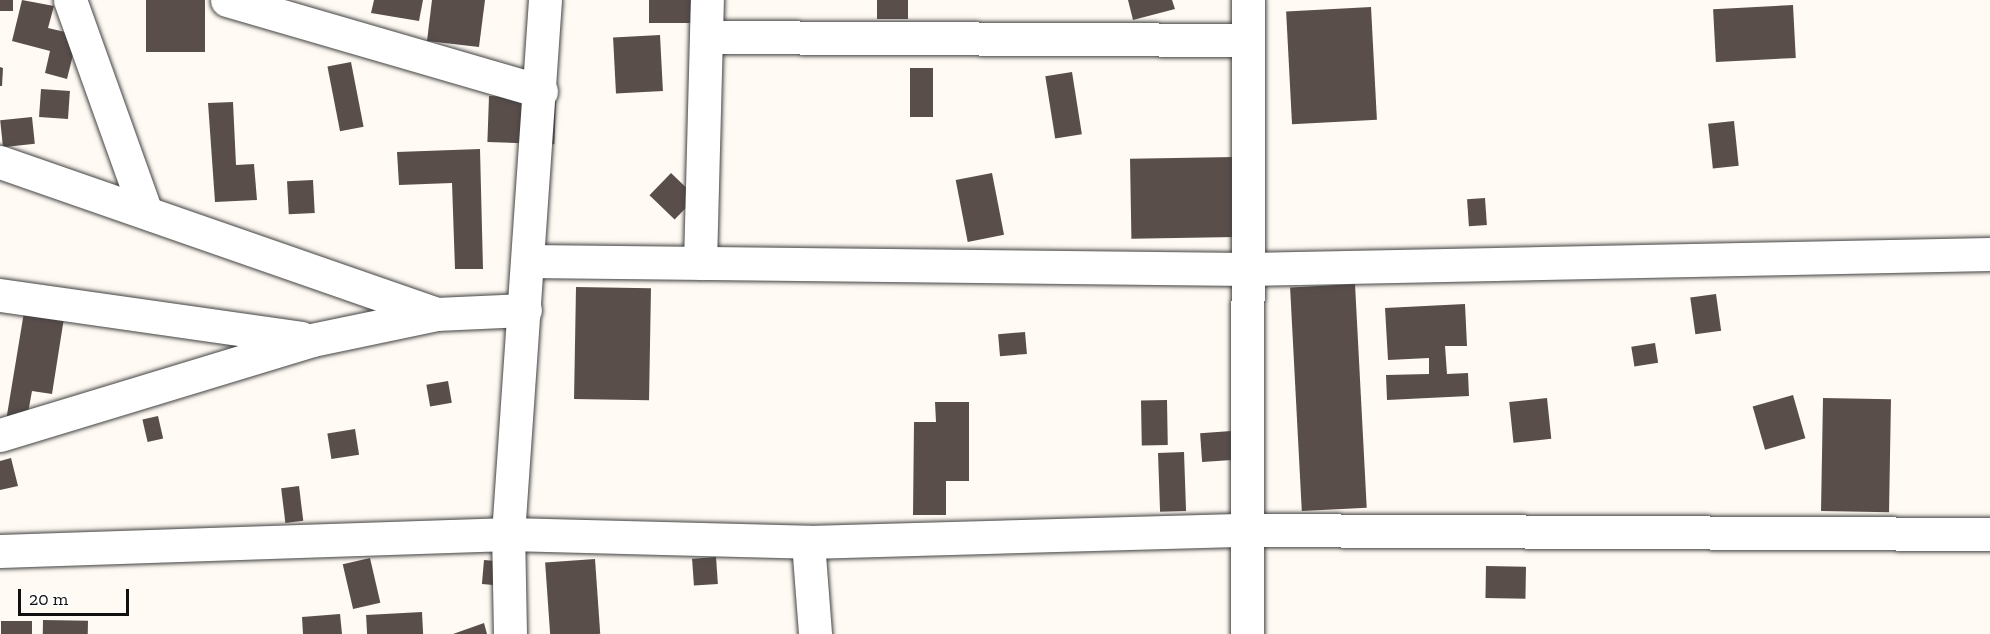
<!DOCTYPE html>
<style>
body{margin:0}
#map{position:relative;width:1990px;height:634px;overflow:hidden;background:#fffaf3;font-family:"Zilla Slab",serif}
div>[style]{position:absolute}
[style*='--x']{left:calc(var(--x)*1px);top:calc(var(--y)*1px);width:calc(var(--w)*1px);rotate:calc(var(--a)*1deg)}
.building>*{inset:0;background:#5a4e4b;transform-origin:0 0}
.roads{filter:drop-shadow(0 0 2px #434343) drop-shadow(0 0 2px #434343)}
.minor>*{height:33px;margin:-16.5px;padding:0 16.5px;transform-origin:16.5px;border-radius:16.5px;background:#fff}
span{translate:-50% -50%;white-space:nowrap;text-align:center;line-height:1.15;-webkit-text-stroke:6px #fff;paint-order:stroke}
.scale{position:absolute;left:18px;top:589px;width:111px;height:27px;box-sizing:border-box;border:3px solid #101010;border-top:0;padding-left:8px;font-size:18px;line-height:21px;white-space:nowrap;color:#101010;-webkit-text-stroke:4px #fff;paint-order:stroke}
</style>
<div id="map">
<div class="building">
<div style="left:0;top:0;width:13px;height:11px"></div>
<div style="clip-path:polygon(22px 0,54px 6px,48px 28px,78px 35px,67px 79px,45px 73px,50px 51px,12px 41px)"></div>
<div style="left:146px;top:0;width:59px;height:52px"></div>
<div style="clip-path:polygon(374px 0,423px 0,419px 21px,371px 13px)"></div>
<div style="clip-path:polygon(432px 0,485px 0,479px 47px,427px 41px)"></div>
<div style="left:649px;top:0;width:59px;height:23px"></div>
<div style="left:877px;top:0;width:31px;height:19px"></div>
<div style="clip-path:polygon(1128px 0,1172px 0,1175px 9px,1133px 20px)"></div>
<div style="left:1793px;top:5px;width:53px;height:80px;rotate:87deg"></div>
<div style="left:1371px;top:7px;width:113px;height:85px;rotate:87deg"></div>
<div style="left:660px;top:35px;width:56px;height:47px;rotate:87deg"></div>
<div style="left:351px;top:62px;width:66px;height:24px;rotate:79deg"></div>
<div style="clip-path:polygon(0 67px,3px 68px,2px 86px,0 86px)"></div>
<div style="left:910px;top:68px;width:23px;height:49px"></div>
<div style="left:1072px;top:72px;width:63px;height:27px;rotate:81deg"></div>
<div style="left:41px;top:89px;width:29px;height:28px;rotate:4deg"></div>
<div style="left:489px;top:96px;width:67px;height:46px;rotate:2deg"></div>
<div style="clip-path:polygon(233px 102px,236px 165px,254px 164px,257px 200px,215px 202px,208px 103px)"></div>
<div style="left:32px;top:117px;width:27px;height:32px;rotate:84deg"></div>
<div style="left:1734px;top:121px;width:45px;height:26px;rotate:84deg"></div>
<div style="clip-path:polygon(480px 149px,483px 269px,455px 269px,452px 183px,399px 185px,397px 152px)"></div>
<div style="left:1235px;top:157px;width:80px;height:105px;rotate:89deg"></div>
<div style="left:671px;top:173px;width:35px;height:31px;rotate:44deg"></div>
<div style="left:992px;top:173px;width:63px;height:37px;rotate:79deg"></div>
<div style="left:313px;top:180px;width:33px;height:26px;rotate:87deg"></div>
<div style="left:1485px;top:198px;width:27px;height:18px;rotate:86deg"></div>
<div style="left:1355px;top:284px;width:224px;height:65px;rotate:87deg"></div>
<div style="left:576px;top:287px;width:75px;height:112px;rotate:1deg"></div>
<div style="left:1716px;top:294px;width:37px;height:26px;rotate:82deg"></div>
<div style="clip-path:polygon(1465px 304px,1467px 346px,1445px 346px,1447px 374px,1468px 373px,1469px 396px,1387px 400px,1386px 375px,1429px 374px,1429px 358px,1388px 360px,1385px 308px)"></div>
<div style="clip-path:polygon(24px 312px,64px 318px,52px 394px,32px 391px,26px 424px,6px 421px)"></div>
<div style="left:1025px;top:332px;width:22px;height:27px;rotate:85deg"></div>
<div style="left:1655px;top:343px;width:20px;height:24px;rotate:81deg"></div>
<div style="left:448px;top:381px;width:22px;height:22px;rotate:80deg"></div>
<div style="left:1793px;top:395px;width:45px;height:42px;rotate:74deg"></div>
<div style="left:1547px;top:398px;width:41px;height:38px;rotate:84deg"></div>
<div style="left:1823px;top:398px;width:68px;height:113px;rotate:1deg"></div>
<div style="left:1167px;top:400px;width:45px;height:26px;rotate:89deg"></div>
<div style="clip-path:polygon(935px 402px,969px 402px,969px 481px,946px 481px,946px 515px,913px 515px,914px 422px,936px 422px)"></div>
<div style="left:158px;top:416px;width:23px;height:16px;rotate:77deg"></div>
<div style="left:355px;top:429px;width:26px;height:28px;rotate:81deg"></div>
<div style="left:1245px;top:430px;width:29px;height:45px;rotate:86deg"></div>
<div style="left:1184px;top:452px;width:59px;height:26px;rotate:88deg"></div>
<div style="clip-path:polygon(11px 458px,18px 486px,0 490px,0 461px)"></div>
<div style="left:299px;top:486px;width:35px;height:18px;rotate:83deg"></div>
<div style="left:716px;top:557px;width:27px;height:24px;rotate:86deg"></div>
<div style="left:370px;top:558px;width:46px;height:28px;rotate:77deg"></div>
<div style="left:595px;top:559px;width:75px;height:50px;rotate:86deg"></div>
<div style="left:484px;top:560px;width:23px;height:24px;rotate:5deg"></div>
<div style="left:1486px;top:566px;width:40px;height:32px;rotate:1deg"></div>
<div style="left:422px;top:612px;width:22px;height:56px;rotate:87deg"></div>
<div style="clip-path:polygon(340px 614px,342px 634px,303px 634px,302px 617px)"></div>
<div style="left:43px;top:620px;width:45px;height:14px;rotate:1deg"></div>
<div style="left:32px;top:621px;width:13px;height:31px;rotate:90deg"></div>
<div style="clip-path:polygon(484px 623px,487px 634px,453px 634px)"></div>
</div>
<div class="roads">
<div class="minor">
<div style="--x:70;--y:0;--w:223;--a:70.3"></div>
<div style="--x:227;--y:0;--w:327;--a:16.2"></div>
<div style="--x:709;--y:37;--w:538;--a:0.32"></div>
<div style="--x:0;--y:162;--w:462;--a:19.2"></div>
<div style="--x:528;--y:261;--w:719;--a:0.64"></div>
<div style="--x:1247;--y:269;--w:743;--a:-1.16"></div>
<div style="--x:700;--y:263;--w:263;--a:-88.5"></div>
<div style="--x:0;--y:295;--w:304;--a:8.1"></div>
<div style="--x:0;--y:435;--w:326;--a:-16.9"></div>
<div style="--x:312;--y:340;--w:127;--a:-11.8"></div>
<div style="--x:436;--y:314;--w:89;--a:-2.6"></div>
<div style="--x:808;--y:542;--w:92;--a:85.6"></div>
<div style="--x:0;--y:551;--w:508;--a:-1.92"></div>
<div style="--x:508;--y:534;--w:300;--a:1.5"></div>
<div style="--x:808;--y:542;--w:439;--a:-1.6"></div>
<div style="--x:1247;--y:530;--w:743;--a:0.31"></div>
<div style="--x:510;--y:634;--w:100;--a:-91.1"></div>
<div style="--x:508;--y:534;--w:535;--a:-86.04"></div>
<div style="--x:1247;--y:634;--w:634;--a:-89.91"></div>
</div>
</div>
<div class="scale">20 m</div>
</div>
